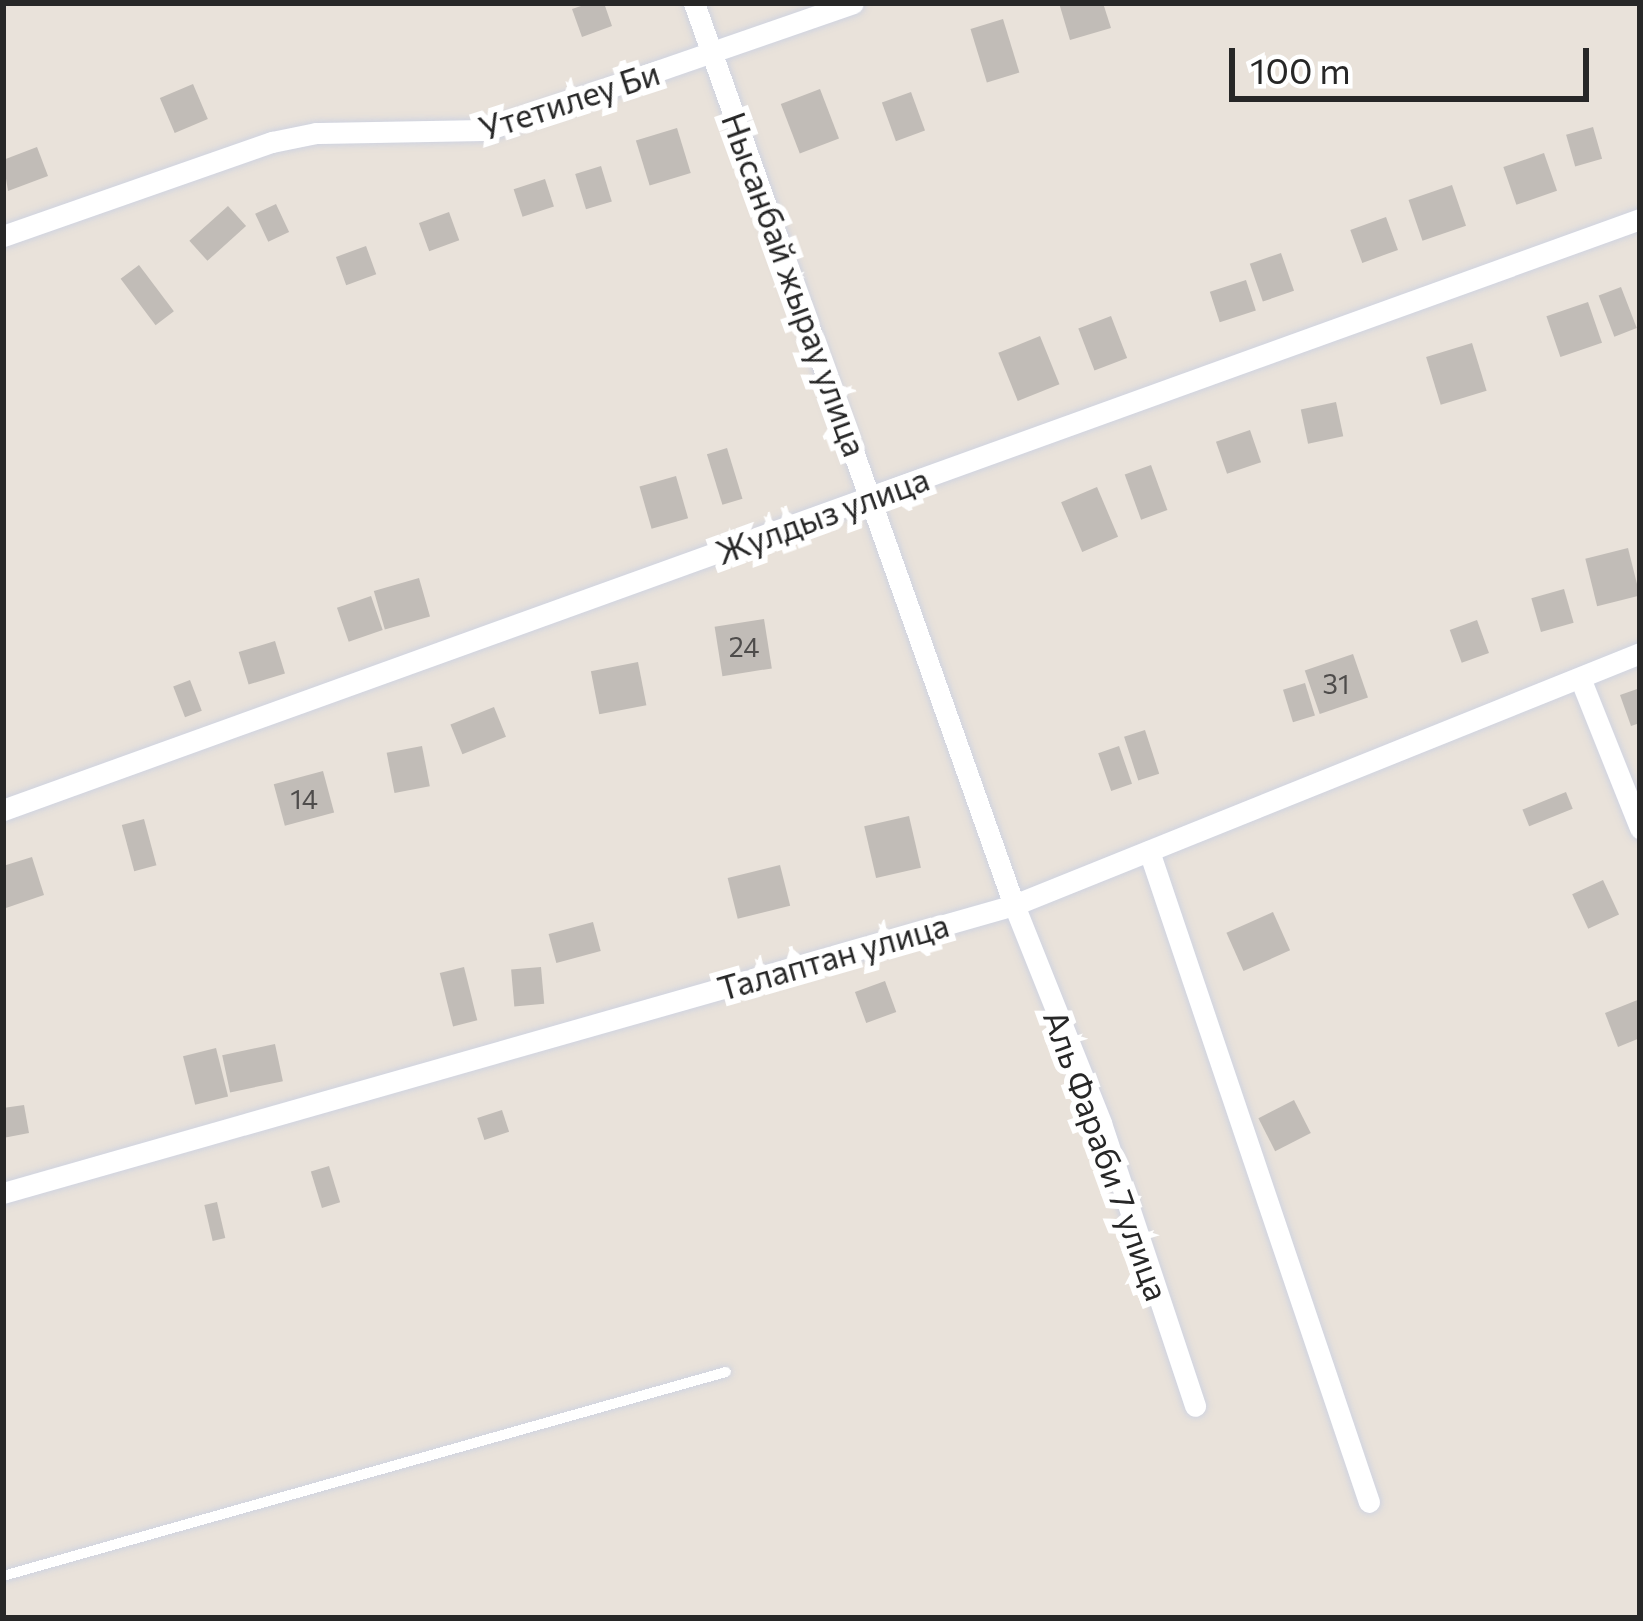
<!DOCTYPE html>
<meta charset="utf-8">
<style>
body{margin:0}
#map{position:relative;width:1643px;height:1621px;overflow:hidden;background:#e9e2da;font-family:Commissioner,sans-serif}
div>[style]{position:absolute}
[style*='--x']{left:calc(var(--x)*1px);top:calc(var(--y)*1px);width:calc(var(--w)*1px);rotate:calc(var(--a)*1deg)}
.building>*{inset:0;background:#c1bcb7;transform-origin:0 0}
.roads{filter:drop-shadow(0 0 3px #cfd3e0) drop-shadow(0 0 3px #cfd3e0)}
.lane>*{height:10px;margin:-5px;padding:0 5px;transform-origin:5px;border-radius:5px;background:#fff}
.street>*{height:21px;margin:-10.5px;padding:0 10.5px;transform-origin:10.5px;border-radius:10.5px;background:#fff}
span{translate:-50% -50%;white-space:nowrap;text-align:center;line-height:1.15;-webkit-text-stroke:12px #fff;paint-order:stroke}
.number-label{font-size:27px;color:#4e4c4b}
.number-label span{-webkit-text-stroke-width:0}
.street-label{font-size:33px;color:#272727}
.frame{position:absolute;inset:0;border:6px solid #272727;pointer-events:none}
.scale{position:absolute;left:1229px;top:48px;width:360px;height:54px;box-sizing:border-box;border:6px solid #272727;border-top:0;padding-left:15px;font-size:36px;line-height:42px;white-space:nowrap;color:#272727;-webkit-text-stroke:9px #fff;paint-order:stroke}
</style>
<div id="map">
<div class="building">
<div style="clip-path:polygon(590px 3px,604px 3px,612px 26px,582px 37px,572px 9px)"></div>
<div style="clip-path:polygon(1059px 3px,1103px 3px,1111px 28px,1070px 40px)"></div>
<div style="left:1003px;top:19px;width:56px;height:34px;rotate:73deg"></div>
<div style="left:193px;top:84px;width:38px;height:36px;rotate:67deg"></div>
<div style="left:820px;top:89px;width:53px;height:42px;rotate:69deg"></div>
<div style="left:911px;top:92px;width:41px;height:31px;rotate:70deg"></div>
<div style="left:1593px;top:127px;width:33px;height:28px;rotate:74deg"></div>
<div style="left:677px;top:128px;width:47px;height:43px;rotate:73deg"></div>
<div style="clip-path:polygon(37px 147px,48px 176px,8px 191px,3px 160px)"></div>
<div style="left:1544px;top:153px;width:40px;height:43px;rotate:71deg"></div>
<div style="left:601px;top:166px;width:37px;height:27px;rotate:73deg"></div>
<div style="left:545px;top:179px;width:29px;height:33px;rotate:72deg"></div>
<div style="left:1452px;top:185px;width:43px;height:46px;rotate:71deg"></div>
<div style="left:276px;top:204px;width:31px;height:23px;rotate:65deg"></div>
<div style="left:228px;top:206px;width:27px;height:52px;rotate:48deg"></div>
<div style="left:449px;top:212px;width:30px;height:32px;rotate:70deg"></div>
<div style="left:1386px;top:217px;width:35px;height:38px;rotate:70deg"></div>
<div style="left:366px;top:246px;width:30px;height:32px;rotate:70deg"></div>
<div style="left:1281px;top:253px;width:40px;height:33px;rotate:71deg"></div>
<div style="left:139px;top:265px;width:58px;height:23px;rotate:53deg"></div>
<div style="left:1246px;top:280px;width:32px;height:38px;rotate:72deg"></div>
<div style="left:1621px;top:287px;width:44px;height:24px;rotate:69deg"></div>
<div style="left:1588px;top:302px;width:43px;height:44px;rotate:71deg"></div>
<div style="left:1111px;top:316px;width:45px;height:35px;rotate:69deg"></div>
<div style="left:1040px;top:336px;width:52px;height:45px;rotate:68deg"></div>
<div style="left:1472px;top:343px;width:50px;height:48px;rotate:73deg"></div>
<div style="left:1336px;top:402px;width:35px;height:36px;rotate:78deg"></div>
<div style="left:1250px;top:430px;width:34px;height:36px;rotate:71deg"></div>
<div style="left:727px;top:448px;width:53px;height:21px;rotate:73deg"></div>
<div style="left:1151px;top:465px;width:48px;height:28px;rotate:70deg"></div>
<div style="left:676px;top:476px;width:44px;height:38px;rotate:74deg"></div>
<div style="left:1097px;top:487px;width:54px;height:39px;rotate:67deg"></div>
<div style="left:1628px;top:548px;width:49px;height:44px;rotate:76deg"></div>
<div style="left:419px;top:578px;width:40px;height:47px;rotate:74deg"></div>
<div style="left:1564px;top:589px;width:35px;height:34px;rotate:74deg"></div>
<div style="left:371px;top:596px;width:36px;height:36px;rotate:71deg"></div>
<div style="left:764px;top:619px;width:50px;height:50px;rotate:81deg"></div>
<div style="left:1477px;top:620px;width:35px;height:29px;rotate:70deg"></div>
<div style="left:275px;top:641px;width:34px;height:38px;rotate:73deg"></div>
<div style="left:1353px;top:654px;width:46px;height:51px;rotate:71deg"></div>
<div style="left:638px;top:662px;width:44px;height:48px;rotate:79deg"></div>
<div style="left:190px;top:680px;width:33px;height:18px;rotate:69deg"></div>
<div style="left:1305px;top:683px;width:34px;height:23px;rotate:73deg"></div>
<div style="clip-path:polygon(1640px 688px,1640px 723px,1631px 726px,1620px 695px)"></div>
<div style="left:494px;top:707px;width:32px;height:47px;rotate:68deg"></div>
<div style="left:1145px;top:730px;width:46px;height:22px;rotate:72deg"></div>
<div style="left:422px;top:746px;width:41px;height:36px;rotate:79deg"></div>
<div style="left:1119px;top:746px;width:40px;height:22px;rotate:71deg"></div>
<div style="left:323px;top:771px;width:43px;height:51px;rotate:75deg"></div>
<div style="left:1566px;top:792px;width:18px;height:47px;rotate:68deg"></div>
<div style="left:909px;top:816px;width:53px;height:46px;rotate:77deg"></div>
<div style="left:144px;top:819px;width:48px;height:23px;rotate:75deg"></div>
<div style="clip-path:polygon(32px 857px,44px 895px,3px 909px,3px 866px)"></div>
<div style="left:780px;top:865px;width:42px;height:54px;rotate:76deg"></div>
<div style="left:1603px;top:880px;width:38px;height:34px;rotate:65deg"></div>
<div style="left:1273px;top:912px;width:42px;height:51px;rotate:66deg"></div>
<div style="left:593px;top:922px;width:30px;height:46px;rotate:75deg"></div>
<div style="left:464px;top:967px;width:55px;height:25px;rotate:76deg"></div>
<div style="left:541px;top:967px;width:37px;height:30px;rotate:85deg"></div>
<div style="left:885px;top:981px;width:33px;height:32px;rotate:70deg"></div>
<div style="clip-path:polygon(1640px 999px,1640px 1038px,1618px 1047px,1605px 1013px)"></div>
<div style="left:275px;top:1044px;width:38px;height:54px;rotate:78deg"></div>
<div style="left:216px;top:1048px;width:50px;height:34px;rotate:76deg"></div>
<div style="left:1294px;top:1100px;width:37px;height:40px;rotate:63deg"></div>
<div style="clip-path:polygon(24px 1105px,29px 1133px,3px 1138px,3px 1108px)"></div>
<div style="left:502px;top:1110px;width:23px;height:26px;rotate:72deg"></div>
<div style="left:329px;top:1166px;width:38px;height:19px;rotate:73deg"></div>
<div style="left:217px;top:1202px;width:37px;height:13px;rotate:77deg"></div>
</div>
<div class="roads">
<div class="lane">
<div style="--x:3;--y:1576;--w:751;--a:-15.76"></div>
</div>
<div class="street">
<div style="--x:694;--y:3;--w:957;--a:70.47"></div>
<div style="--x:1014;--y:905;--w:235;--a:68.2"></div>
<div style="--x:1101;--y:1123;--w:298;--a:71.6"></div>
<div style="--x:3;--y:236;--w:285;--a:-19.3"></div>
<div style="--x:272;--y:142;--w:45;--a:-11.6"></div>
<div style="--x:316;--y:133;--w:171;--a:-1"></div>
<div style="--x:487;--y:130;--w:387;--a:-19.1"></div>
<div style="--x:1580;--y:678;--w:162;--a:68.2"></div>
<div style="--x:3;--y:810;--w:1740;--a:-19.85"></div>
<div style="--x:1149;--y:851;--w:687;--a:71.33"></div>
<div style="--x:3;--y:1193;--w:1051;--a:-15.9"></div>
<div style="--x:1014;--y:905;--w:675;--a:-21.93"></div>
</div>
</div>
<div class="number-label">
<span style="left:744px;top:647px">24</span>
<span style="left:1336px;top:684px">31</span>
<span style="left:304px;top:799px">14</span>
</div>
<div class="street-label">
<span style="left:569px;top:100px;rotate:-18deg">Утетилеу Би</span>
<span style="left:795px;top:284px;rotate:70deg">Нысанбай жырау улица</span>
<span style="left:822px;top:515px;rotate:-20deg">Жулдыз улица</span>
<span style="left:833px;top:956px;rotate:-16deg">Талаптан улица</span>
<span style="left:1107px;top:1155px;rotate:70deg">Аль Фараби 7 улица</span>
</div>
<div class="frame"></div>
<div class="scale">100 m</div>
</div>
